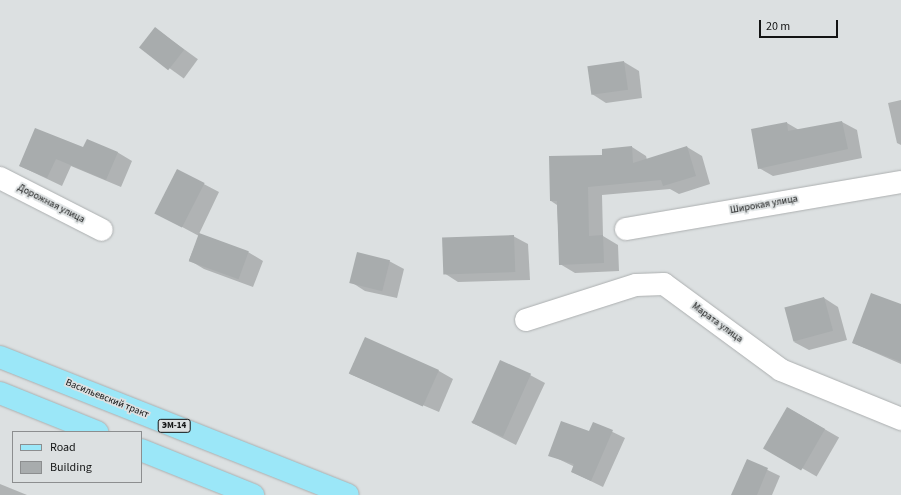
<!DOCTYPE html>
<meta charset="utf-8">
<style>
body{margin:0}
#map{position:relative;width:901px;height:495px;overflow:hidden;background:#dce0e1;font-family:"Source Sans 3",sans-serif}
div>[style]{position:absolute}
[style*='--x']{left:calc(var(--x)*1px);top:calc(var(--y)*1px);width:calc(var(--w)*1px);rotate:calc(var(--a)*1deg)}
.shadow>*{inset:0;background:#0003;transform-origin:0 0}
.building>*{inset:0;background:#a8acad;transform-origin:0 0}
.roads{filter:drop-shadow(0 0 1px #acafb0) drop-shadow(0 0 1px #acafb0)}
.minor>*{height:22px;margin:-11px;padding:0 11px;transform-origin:11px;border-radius:11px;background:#fff}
.primary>*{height:22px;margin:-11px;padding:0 11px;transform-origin:11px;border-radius:11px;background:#9be7f8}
span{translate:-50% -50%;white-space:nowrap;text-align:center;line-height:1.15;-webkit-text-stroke:3.5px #dce0e1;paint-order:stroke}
.shield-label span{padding:1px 3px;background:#dce0e1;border:1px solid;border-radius:3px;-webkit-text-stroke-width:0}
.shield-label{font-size:9px;color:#131414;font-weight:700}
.street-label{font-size:10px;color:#131414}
.legend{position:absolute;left:12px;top:431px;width:130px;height:52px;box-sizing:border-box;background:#dce0e1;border:1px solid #8c8e8f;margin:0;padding:5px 7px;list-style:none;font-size:12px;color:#131414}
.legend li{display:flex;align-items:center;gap:8px;height:20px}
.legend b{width:20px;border:1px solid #8c8e8f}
.scale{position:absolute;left:759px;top:20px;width:79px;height:18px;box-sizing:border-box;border:2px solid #131414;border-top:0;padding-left:5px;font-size:12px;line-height:14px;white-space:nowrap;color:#131414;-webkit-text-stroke:3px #dce0e1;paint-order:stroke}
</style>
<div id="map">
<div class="shadow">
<div style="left:155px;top:28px;width:53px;height:24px;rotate:36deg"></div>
<div style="clip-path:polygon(624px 62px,639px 71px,642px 98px,606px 103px,592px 94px)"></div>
<div style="clip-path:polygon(901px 100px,901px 145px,897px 143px,888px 103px)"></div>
<div style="clip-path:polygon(842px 122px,857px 130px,862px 158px,773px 176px,759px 168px,787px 123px,799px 130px)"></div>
<div style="clip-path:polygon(632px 147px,646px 156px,647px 160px,687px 147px,702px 156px,710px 184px,679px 194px,670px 189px,602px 195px,603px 236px,618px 245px,619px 271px,575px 273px,560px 264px,557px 205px,551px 201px,603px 156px)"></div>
<div style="clip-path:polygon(84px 149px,117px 152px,132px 161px,121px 187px,71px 166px,62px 186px,20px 166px)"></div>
<div style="clip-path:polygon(177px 170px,219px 192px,199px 234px,248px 252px,263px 261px,253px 287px,204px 269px,189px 260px,199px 236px,156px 213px)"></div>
<div style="clip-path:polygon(513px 236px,528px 244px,530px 280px,458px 282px,444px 273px)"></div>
<div style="clip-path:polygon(389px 261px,404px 269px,397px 298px,365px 291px,351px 282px)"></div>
<div style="clip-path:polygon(824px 298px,838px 307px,847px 340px,809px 350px,794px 342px)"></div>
<div style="clip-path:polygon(901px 307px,901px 364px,853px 343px)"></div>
<div style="clip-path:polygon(439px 371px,453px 379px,439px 412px,350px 374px)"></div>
<div style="clip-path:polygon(530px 375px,545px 383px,516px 445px,471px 422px)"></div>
<div style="left:788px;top:408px;width:59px;height:45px;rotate:30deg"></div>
<div style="clip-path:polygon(594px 423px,625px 438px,603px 487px,572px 472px,575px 467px,550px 455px,590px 432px)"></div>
<div style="clip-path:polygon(747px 460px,780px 476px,772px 495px,732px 495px)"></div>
<div style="clip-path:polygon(0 484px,27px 495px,0 495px)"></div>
</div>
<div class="building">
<div style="left:155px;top:27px;width:37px;height:26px;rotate:38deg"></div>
<div style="left:624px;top:61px;width:29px;height:37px;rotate:82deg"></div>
<div style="clip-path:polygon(842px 121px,848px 149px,758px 169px,751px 129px,787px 122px,788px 131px)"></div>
<div style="clip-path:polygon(35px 128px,83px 147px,87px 139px,118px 152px,106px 180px,56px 159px,47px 178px,19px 166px)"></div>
<div style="clip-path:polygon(632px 146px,633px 163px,687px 146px,696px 176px,663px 186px,661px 180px,588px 187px,589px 236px,603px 235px,604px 263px,559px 265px,557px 201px,550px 201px,549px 156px,602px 155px,602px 149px)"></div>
<div style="left:177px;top:169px;width:31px;height:50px;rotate:27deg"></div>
<div style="left:199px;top:233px;width:53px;height:30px;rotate:20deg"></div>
<div style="left:514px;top:235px;width:37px;height:72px;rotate:88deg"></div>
<div style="left:357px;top:252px;width:34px;height:32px;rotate:14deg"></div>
<div style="clip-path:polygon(871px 293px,901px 304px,901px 362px,852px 343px)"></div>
<div style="left:824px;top:297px;width:35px;height:41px;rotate:75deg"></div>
<div style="left:365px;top:337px;width:81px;height:40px;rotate:24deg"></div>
<div style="left:500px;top:360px;width:34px;height:69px;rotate:24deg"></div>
<div style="left:787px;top:407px;width:44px;height:48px;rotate:30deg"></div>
<div style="clip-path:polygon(561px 421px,589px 431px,593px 422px,613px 430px,591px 481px,571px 472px,574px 464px,548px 456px)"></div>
<div style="clip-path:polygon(747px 459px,768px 468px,757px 495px,731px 495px)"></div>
</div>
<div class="roads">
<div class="minor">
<div style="--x:0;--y:178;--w:114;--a:27"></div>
<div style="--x:626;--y:229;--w:279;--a:-9.7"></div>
<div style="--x:526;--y:320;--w:115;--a:-17.7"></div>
<div style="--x:636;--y:285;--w:28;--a:-2"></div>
<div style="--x:664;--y:284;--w:145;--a:36.3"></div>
<div style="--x:781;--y:370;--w:130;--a:22.2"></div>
</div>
<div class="primary">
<div style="--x:0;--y:357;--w:374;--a:21.6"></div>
<div style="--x:0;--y:393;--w:105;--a:21.9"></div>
<div style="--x:141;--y:450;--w:121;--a:21.9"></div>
</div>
</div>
<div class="shield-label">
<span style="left:174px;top:426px">ЭМ-14</span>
</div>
<div class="street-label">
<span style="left:51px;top:204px;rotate:27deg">Дорожная улица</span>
<span style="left:764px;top:205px;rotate:-10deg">Широкая улица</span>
<span style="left:717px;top:323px;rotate:36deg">Марата улица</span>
<span style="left:107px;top:399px;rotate:22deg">Васильевский тракт</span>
</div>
<ul class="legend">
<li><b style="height:5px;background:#9be7f8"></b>Road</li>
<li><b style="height:11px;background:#a8acad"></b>Building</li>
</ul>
<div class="scale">20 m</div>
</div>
